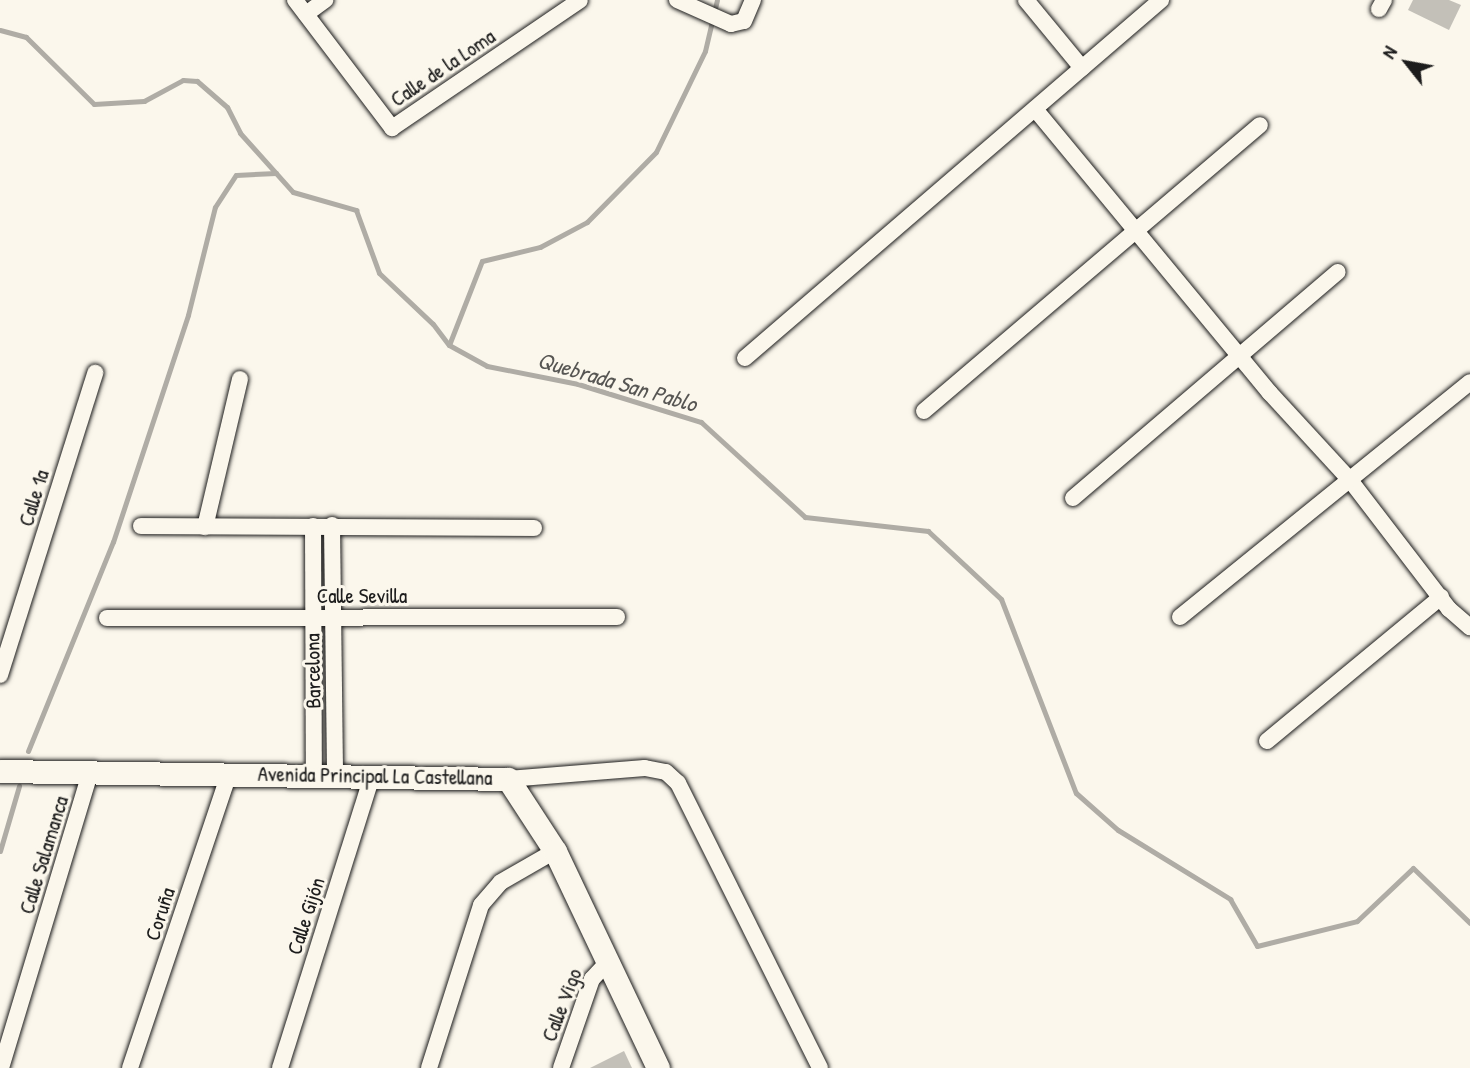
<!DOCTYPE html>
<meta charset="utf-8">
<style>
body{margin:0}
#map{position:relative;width:1470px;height:1068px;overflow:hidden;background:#fbf7ec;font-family:"Patrick Hand",sans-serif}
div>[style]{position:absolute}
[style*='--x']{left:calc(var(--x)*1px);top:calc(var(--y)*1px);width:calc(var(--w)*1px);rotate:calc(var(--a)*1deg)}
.stream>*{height:5px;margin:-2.5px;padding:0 2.5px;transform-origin:2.5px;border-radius:2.5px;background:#afaca5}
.building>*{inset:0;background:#c3c0b8}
.roads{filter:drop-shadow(0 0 2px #1c1c1c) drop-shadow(0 0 2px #1c1c1c)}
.street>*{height:16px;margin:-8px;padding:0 8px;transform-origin:8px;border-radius:8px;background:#fbf7ec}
.secondary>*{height:23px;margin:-11.5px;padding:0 11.5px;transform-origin:11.5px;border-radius:11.5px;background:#fbf7ec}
span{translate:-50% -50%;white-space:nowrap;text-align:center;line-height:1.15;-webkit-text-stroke:6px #fbf7ec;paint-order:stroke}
.street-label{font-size:21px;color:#1c1c1c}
.water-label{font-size:23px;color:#575653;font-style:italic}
.north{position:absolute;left:1372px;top:28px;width:70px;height:70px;-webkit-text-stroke:5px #fbf7ec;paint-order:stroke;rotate:301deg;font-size:19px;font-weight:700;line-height:28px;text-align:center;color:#1c1c1c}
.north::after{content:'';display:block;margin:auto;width:24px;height:32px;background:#1c1c1c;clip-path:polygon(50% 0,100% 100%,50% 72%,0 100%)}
</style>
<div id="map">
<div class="stream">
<div style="--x:0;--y:30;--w:27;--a:15"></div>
<div style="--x:26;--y:37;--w:95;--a:44.6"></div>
<div style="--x:94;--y:104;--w:50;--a:-3.4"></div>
<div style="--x:144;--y:101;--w:44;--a:-28.3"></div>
<div style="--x:183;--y:80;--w:14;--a:4"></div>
<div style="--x:197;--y:81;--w:40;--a:41"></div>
<div style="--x:227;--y:107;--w:29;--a:63"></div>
<div style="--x:240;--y:133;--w:79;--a:48.1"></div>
<div style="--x:293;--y:192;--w:66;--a:15.9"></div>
<div style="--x:356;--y:210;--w:67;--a:69.9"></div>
<div style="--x:379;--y:273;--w:74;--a:43.4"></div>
<div style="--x:433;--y:324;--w:26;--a:53"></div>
<div style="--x:449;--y:345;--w:43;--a:28.9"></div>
<div style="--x:487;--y:366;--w:93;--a:11.2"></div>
<div style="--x:578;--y:384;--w:129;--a:17.2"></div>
<div style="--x:701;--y:422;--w:141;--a:42.4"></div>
<div style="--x:805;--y:517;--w:124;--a:6.5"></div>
<div style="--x:928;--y:531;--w:100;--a:43"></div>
<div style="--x:1001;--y:599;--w:208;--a:68.9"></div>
<div style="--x:1076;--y:793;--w:56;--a:41.4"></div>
<div style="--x:1118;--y:830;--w:132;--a:31.6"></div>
<div style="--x:1230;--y:899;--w:54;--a:60.1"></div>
<div style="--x:1257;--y:946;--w:103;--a:-14"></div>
<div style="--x:1357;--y:921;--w:77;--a:-43.4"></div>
<div style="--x:1413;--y:868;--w:79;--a:44"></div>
<div style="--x:449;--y:345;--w:90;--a:-68.6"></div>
<div style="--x:482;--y:261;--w:60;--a:-13.6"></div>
<div style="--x:540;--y:247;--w:53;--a:-28"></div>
<div style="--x:587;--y:222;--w:98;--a:-45.4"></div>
<div style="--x:656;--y:152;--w:112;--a:-64.1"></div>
<div style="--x:705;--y:51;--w:52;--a:-76.8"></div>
<div style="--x:28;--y:751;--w:226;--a:-67.9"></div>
<div style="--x:113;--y:542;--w:239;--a:-71.7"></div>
<div style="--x:188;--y:315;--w:111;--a:-76"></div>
<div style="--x:215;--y:207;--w:38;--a:-57"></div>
<div style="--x:236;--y:175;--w:40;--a:-2.9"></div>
<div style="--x:0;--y:851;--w:68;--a:-73.7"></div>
</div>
<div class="building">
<div style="clip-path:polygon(1413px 0,1449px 0,1461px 5px,1449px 30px,1408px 10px)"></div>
<div style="clip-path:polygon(624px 1051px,632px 1068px,590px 1068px)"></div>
</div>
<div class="roads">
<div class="street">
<div style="--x:295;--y:0;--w:161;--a:52.8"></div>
<div style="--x:392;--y:128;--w:227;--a:-34.2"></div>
<div style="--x:677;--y:0;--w:59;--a:24"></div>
<div style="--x:731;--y:24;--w:13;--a:-13"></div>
<div style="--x:744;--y:21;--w:23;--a:-67"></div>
<div style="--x:1026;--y:0;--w:88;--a:50.5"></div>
<div style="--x:1379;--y:9;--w:10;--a:-61"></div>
<div style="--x:306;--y:14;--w:24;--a:-36"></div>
<div style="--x:1035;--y:109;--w:369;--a:50.4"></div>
<div style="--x:1270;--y:393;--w:118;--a:47.4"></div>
<div style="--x:1350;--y:480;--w:163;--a:52.5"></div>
<div style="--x:1449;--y:609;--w:28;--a:41"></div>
<div style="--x:745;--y:358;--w:549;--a:-40.71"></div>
<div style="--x:924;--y:411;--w:441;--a:-40.4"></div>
<div style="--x:1073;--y:498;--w:348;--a:-40.5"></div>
<div style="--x:332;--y:525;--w:249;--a:89.3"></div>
<div style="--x:141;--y:526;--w:393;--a:0.3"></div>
<div style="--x:313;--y:526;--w:248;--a:89.8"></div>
<div style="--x:205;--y:527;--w:152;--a:-76.7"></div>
<div style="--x:1180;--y:617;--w:373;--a:-39"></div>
<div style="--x:107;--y:618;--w:510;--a:-0.11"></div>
<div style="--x:0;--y:675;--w:317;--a:-72.5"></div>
<div style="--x:1267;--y:741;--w:226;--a:-39.6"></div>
<div style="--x:508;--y:779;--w:137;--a:-4.6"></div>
<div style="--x:645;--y:768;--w:21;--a:11"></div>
<div style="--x:666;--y:772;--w:16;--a:43"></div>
<div style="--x:678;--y:783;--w:318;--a:63.5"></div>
<div style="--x:1;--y:1068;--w:307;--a:-73.2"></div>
<div style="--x:130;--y:1068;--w:311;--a:-71.4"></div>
<div style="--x:280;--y:1068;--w:306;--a:-72.5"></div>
<div style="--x:429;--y:1068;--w:171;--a:-72.3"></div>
<div style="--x:481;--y:905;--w:30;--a:-49"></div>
<div style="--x:501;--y:882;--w:62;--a:-29.9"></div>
<div style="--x:561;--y:1068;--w:94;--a:-70.8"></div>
<div style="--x:592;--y:979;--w:23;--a:-47"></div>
</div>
<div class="secondary">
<div style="--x:0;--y:771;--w:508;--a:0.9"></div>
<div style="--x:508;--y:779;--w:86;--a:56.9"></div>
<div style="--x:555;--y:851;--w:240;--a:64.6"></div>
</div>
</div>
<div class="street-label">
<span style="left:443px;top:68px;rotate:-34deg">Calle de la Loma</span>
<span style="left:34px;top:498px;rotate:-73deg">Calle 1a</span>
<span style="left:362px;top:596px">Calle Sevilla</span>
<span style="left:313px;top:671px;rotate:-91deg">Barcelona</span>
<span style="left:375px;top:776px;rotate:1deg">Avenida Principal La Castellana</span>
<span style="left:44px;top:855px;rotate:-73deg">Calle Salamanca</span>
<span style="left:160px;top:914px;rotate:-72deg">Coruña</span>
<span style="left:306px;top:916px;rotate:-72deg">Calle Gijón</span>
<span style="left:562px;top:1005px;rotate:-69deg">Calle Vigo</span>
</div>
<div class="water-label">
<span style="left:617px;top:382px;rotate:16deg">Quebrada San Pablo</span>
</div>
<div class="north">N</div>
</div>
